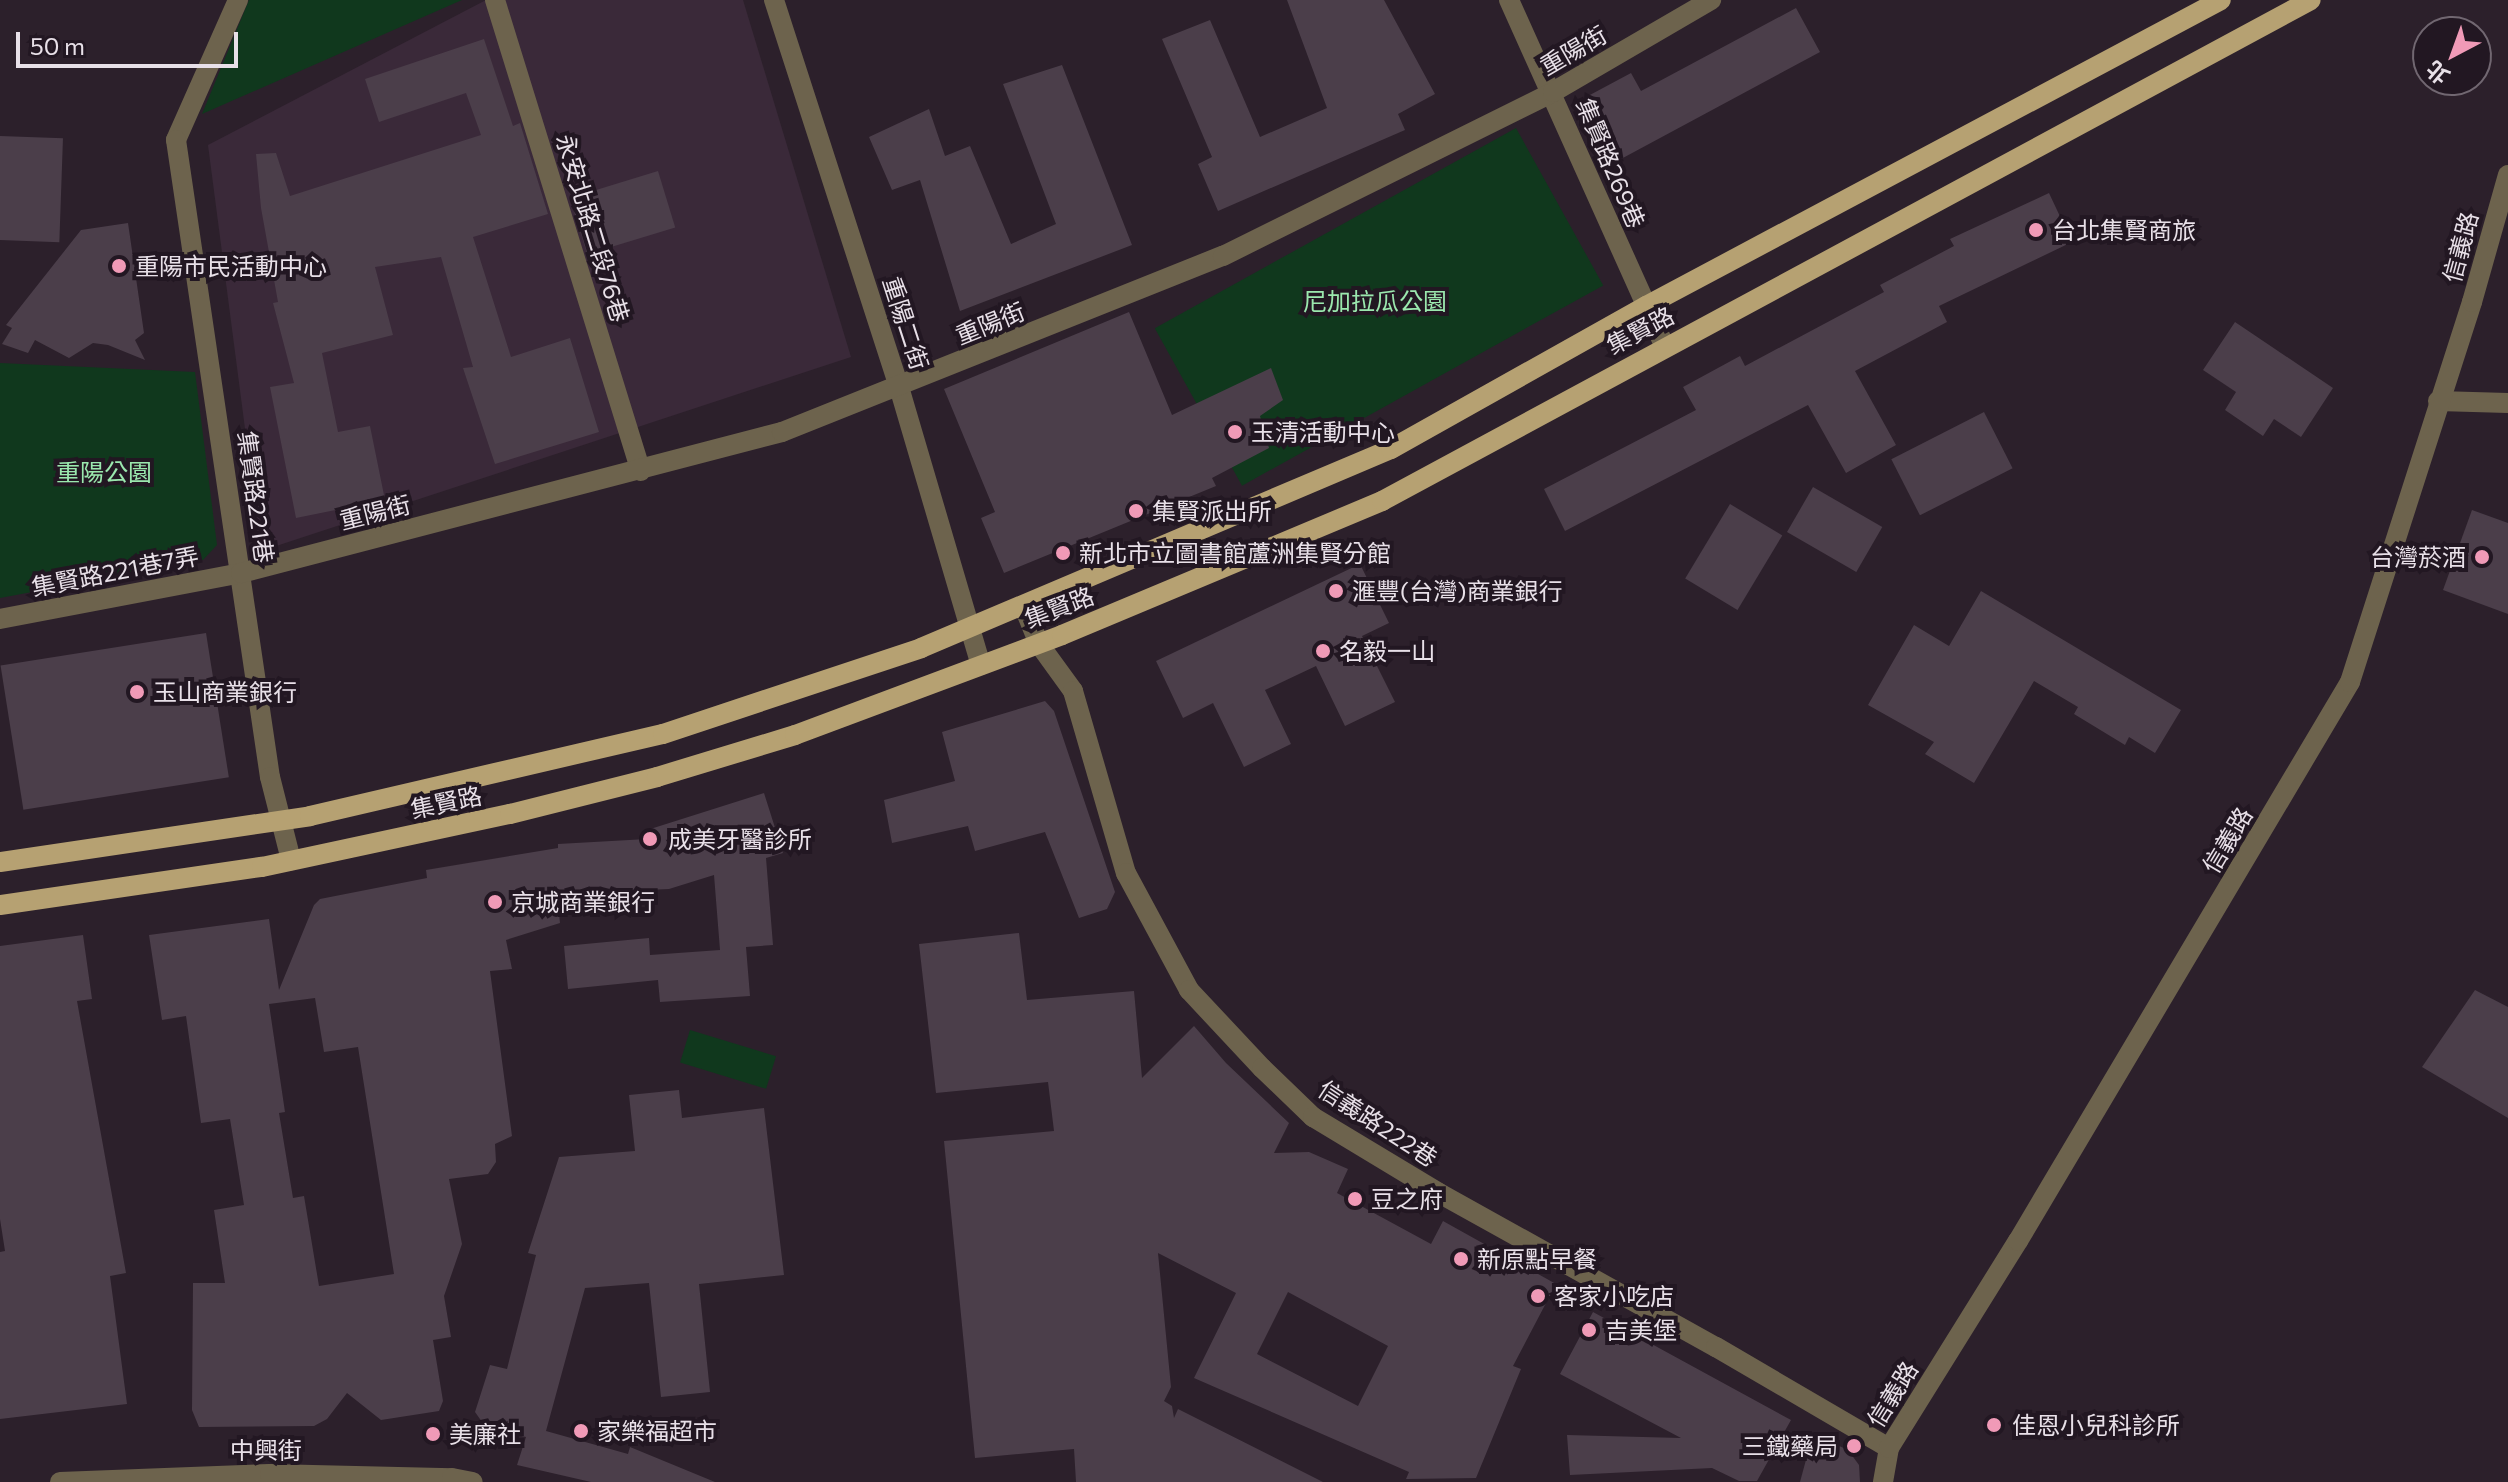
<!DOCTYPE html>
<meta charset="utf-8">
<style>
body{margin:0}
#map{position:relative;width:2508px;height:1482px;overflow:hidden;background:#2c202b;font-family:Commissioner,"Noto Sans TC",sans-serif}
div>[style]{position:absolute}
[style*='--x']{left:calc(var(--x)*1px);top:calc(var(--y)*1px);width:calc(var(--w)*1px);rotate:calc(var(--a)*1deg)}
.built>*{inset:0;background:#3a2939}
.green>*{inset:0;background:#10381d;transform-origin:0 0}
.building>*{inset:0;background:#4b3e4a;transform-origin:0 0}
.minor>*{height:20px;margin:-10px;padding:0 10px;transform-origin:10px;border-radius:10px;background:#6d634d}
.major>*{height:20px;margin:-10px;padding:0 10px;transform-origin:10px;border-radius:10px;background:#b6a172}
.dots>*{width:22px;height:22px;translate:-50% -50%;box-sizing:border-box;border:4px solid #221722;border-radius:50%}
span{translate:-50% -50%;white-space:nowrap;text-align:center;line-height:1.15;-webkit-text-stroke:8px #221722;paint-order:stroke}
.street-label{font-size:24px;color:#e8e0e8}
.poi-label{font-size:24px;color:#e8e0e8}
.left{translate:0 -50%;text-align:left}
.right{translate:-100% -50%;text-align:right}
.park-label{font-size:24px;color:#9be8ae}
.north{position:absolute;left:2412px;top:16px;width:80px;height:80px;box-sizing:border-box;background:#221722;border:2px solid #716771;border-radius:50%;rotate:221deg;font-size:22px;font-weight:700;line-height:32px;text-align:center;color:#e8e0e8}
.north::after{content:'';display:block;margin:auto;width:28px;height:36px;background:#f09ab7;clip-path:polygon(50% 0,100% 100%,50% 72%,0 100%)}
.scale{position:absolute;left:16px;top:32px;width:222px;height:36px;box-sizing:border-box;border:4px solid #e8e0e8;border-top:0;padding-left:10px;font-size:24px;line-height:28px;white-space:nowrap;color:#e8e0e8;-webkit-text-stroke:6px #221722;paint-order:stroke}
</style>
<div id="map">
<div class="built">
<div style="clip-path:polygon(486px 0,743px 0,851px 357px,261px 551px,208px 145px)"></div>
</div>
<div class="green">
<div style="clip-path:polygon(249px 0,462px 0,202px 114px)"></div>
<div style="left:1516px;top:128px;width:180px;height:413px;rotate:61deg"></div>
<div style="clip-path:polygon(0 363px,195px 372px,217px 545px,203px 560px,0 598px)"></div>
<div style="left:690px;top:1030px;width:90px;height:34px;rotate:17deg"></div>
</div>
<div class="building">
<div style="clip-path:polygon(1287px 0,1384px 0,1435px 94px,1398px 114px,1405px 130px,1218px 211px,1198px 164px,1212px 157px,1162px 39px,1210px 20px,1260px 137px,1327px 108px)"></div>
<div style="clip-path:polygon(1796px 8px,1820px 52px,1621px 159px,1588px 96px,1631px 73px,1641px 91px)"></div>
<div style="clip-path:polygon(484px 39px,513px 126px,520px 123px,548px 214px,473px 237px,511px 357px,570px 338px,599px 432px,495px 464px,463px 368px,473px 367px,441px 257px,375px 267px,393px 335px,322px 353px,338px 432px,370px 426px,385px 500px,296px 518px,270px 387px,294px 383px,273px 303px,278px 302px,261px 208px,256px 154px,276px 153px,290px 196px,481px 135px,466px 93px,379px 122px,365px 79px)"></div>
<div style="clip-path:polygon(1062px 65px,1132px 245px,960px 311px,920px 180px,892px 190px,869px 137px,929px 109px,945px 156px,970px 146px,1011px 244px,1056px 224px,1003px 84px)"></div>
<div style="left:0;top:136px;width:63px;height:104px;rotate:2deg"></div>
<div style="left:658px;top:171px;width:59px;height:92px;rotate:73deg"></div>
<div style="clip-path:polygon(2049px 193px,2072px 242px,1939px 306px,1947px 322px,1855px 371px,1896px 445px,1846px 473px,1808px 405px,1565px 531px,1544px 489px,1696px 410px,1683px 387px,1740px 356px,1745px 366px,1884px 292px,1880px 285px,1954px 246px,1950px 239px)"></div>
<div style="clip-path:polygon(128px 223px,144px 333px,135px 340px,145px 360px,108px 345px,93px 343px,69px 358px,35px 340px,28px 353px,2px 344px,12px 328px,6px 325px,81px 230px)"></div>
<div style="clip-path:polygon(1129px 312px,1172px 415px,1271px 368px,1283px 400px,1260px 416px,1269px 448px,1212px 478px,1216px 486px,1004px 573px,981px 518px,995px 512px,944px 389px)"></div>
<div style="clip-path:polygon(2235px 322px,2333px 388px,2301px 437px,2274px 419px,2263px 436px,2225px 410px,2236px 392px,2203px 370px)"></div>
<div style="left:1984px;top:412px;width:63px;height:104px;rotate:63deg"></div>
<div style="left:1813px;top:487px;width:80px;height:52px;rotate:30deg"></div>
<div style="left:1730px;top:504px;width:61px;height:87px;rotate:31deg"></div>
<div style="clip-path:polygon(2472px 510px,2508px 523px,2508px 614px,2443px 590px)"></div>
<div style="clip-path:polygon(1360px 564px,1389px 623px,1362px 636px,1395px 702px,1345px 726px,1316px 666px,1265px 690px,1291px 744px,1244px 767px,1213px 703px,1183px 718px,1156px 661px)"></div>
<div style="clip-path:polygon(1981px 591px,2181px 710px,2155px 753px,2129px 737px,2125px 745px,2074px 714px,2078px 707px,2034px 681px,1974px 783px,1925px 754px,1934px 742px,1868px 705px,1914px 625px,1949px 646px)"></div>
<div style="left:206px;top:633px;width:146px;height:208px;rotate:81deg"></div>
<div style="clip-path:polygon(1045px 701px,1054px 711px,1115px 892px,1107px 909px,1079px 918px,1045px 832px,975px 851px,968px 826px,892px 843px,884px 800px,955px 781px,942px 732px)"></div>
<div style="clip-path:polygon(evenodd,764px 793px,783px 853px,766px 858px,773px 945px,746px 947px,750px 996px,660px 1002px,658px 980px,568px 989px,564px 946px,649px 938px,650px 955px,720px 950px,714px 875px,669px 889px,557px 894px,560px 923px,506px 940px,512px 969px,490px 971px,512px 1136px,495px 1144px,496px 1162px,488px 1174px,449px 1179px,462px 1244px,444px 1296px,451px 1337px,433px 1340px,443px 1401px,439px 1411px,381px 1420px,347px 1393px,327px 1419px,314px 1426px,199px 1427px,192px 1410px,193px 1283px,225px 1283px,214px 1210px,244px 1205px,230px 1119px,201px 1123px,186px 1016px,162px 1020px,149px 935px,269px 919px,279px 990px,314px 905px,320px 899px,427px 878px,426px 870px,558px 848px,558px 844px,647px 839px,644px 831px,764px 793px,315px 998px,324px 1052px,358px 1047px,394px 1274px,319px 1286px,304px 1196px,293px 1198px,279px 1113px,285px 1112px,269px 1004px,315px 998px)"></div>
<div style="clip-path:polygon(evenodd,1019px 933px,1027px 1000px,1134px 991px,1142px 1078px,1194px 1026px,1226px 1063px,1289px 1123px,1274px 1153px,1309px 1152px,1348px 1169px,1337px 1193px,1431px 1244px,1443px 1221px,1556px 1284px,1513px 1366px,1521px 1369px,1476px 1478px,1406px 1479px,1409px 1472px,1194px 1378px,1236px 1293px,1158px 1253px,1171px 1387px,1164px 1401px,1172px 1406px,1174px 1418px,1178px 1409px,1323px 1482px,1076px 1482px,1074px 1449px,975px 1458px,944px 1141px,1054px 1131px,1048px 1082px,936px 1093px,919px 944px,1019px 933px,1288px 1292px,1388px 1346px,1358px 1406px,1257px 1354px,1288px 1292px)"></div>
<div style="clip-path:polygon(83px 935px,92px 999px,77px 1001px,126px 1273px,110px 1276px,127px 1404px,0 1419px,0 1252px,5px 1251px,0 1219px,0 946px)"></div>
<div style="clip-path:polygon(2475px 990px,2508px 1007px,2508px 1118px,2422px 1067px)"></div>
<div style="clip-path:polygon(679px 1090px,682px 1118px,764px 1108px,784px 1275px,699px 1284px,710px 1392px,661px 1397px,649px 1283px,585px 1288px,546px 1431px,628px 1454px,630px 1447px,715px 1482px,591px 1482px,517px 1465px,526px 1437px,487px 1429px,475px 1412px,490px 1365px,507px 1369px,536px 1255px,528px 1253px,559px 1157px,635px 1151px,629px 1095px)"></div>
<div style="clip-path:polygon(1593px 1312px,1791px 1420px,1757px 1481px,1739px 1481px,1712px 1468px,1570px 1475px,1567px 1435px,1681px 1438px,1560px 1374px)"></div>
<div style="clip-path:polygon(1813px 1434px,1848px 1450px,1859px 1465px,1860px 1482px,1800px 1482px)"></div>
</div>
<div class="minor">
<div style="--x:238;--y:0;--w:153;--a:113.9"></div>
<div style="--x:176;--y:140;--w:644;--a:81.61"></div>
<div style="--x:270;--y:777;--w:86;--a:75.8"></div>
<div style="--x:495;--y:0;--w:493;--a:72.8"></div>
<div style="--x:774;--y:0;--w:407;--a:72.1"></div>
<div style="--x:899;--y:387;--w:290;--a:73.6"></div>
<div style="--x:1509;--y:0;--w:380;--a:65.8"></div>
<div style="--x:2438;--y:401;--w:70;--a:1.6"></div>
<div style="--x:1024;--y:607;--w:40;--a:68"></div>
<div style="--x:1039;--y:644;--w:58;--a:54.1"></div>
<div style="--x:1073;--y:691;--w:190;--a:73.8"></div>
<div style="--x:1126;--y:873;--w:133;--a:61.7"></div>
<div style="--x:1189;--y:990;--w:107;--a:46.9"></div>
<div style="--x:1262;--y:1068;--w:71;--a:43.9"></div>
<div style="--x:1313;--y:1117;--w:147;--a:31.1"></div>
<div style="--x:1439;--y:1193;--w:317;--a:29.1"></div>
<div style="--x:1716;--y:1347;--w:200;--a:30.3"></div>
<div style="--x:0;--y:619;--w:245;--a:-10.8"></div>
<div style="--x:241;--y:573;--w:559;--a:-14.61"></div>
<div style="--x:782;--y:432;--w:475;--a:-21.8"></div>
<div style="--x:1223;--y:256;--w:369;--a:-26.4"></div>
<div style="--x:1553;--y:92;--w:183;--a:-30.2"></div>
<div style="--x:60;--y:1482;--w:210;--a:-2.2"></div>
<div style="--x:270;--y:1474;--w:182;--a:1.3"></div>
<div style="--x:452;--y:1478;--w:21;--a:11"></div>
<div style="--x:1883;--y:1482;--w:35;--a:-80"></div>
<div style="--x:1889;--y:1448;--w:244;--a:-58.1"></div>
<div style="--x:2018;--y:1241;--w:650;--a:-59.29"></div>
<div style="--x:2350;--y:682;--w:399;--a:-72.2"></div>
<div style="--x:2472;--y:302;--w:132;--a:-74.2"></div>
</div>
<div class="major">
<div style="--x:0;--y:862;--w:313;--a:-8.4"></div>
<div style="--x:310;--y:816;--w:362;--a:-13.1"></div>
<div style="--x:663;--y:734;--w:272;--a:-18.4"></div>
<div style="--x:921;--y:648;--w:510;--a:-22.95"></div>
<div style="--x:1391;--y:449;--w:292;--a:-29.3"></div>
<div style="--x:1646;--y:306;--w:651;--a:-28.02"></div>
<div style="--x:0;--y:905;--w:265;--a:-8.3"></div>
<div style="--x:262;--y:867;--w:254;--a:-12.1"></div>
<div style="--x:510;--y:814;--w:152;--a:-14.1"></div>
<div style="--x:657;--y:777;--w:144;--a:-16.9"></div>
<div style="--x:795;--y:735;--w:285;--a:-20.5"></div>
<div style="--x:1062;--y:635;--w:347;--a:-22.7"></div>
<div style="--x:1382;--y:501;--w:1055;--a:-28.34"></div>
</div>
<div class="dots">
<div style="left:2036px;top:230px;background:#f09ab7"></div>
<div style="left:119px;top:266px;background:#f09ab7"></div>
<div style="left:1235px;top:432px;background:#f09ab7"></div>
<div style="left:1136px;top:511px;background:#f09ab7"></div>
<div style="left:1063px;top:553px;background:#f09ab7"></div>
<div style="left:2482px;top:557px;background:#f09ab7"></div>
<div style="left:1336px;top:591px;background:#f09ab7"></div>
<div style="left:1323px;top:651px;background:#f09ab7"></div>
<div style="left:137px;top:692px;background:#f09ab7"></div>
<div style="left:650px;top:839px;background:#f09ab7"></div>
<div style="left:495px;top:902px;background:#f09ab7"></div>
<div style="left:1355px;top:1199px;background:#f09ab7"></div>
<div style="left:1461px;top:1259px;background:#f09ab7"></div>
<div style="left:1538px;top:1296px;background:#f09ab7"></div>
<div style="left:1589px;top:1330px;background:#f09ab7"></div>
<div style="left:1994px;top:1425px;background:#f09ab7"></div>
<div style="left:581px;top:1431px;background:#f09ab7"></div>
<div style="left:433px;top:1434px;background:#f09ab7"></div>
<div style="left:1854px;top:1446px;background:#f09ab7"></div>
</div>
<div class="street-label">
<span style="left:1573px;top:50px;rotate:-30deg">重陽街</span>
<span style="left:1611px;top:163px;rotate:67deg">集賢路269巷</span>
<span style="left:593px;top:228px;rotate:73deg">永安北路二段76巷</span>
<span style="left:2460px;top:247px;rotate:-75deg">信義路</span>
<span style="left:906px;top:323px;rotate:72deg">重陽二街</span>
<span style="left:990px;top:323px;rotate:-22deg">重陽街</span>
<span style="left:1640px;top:330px;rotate:-28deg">集賢路</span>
<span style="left:256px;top:497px;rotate:82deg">集賢路221巷</span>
<span style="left:375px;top:512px;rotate:-14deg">重陽街</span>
<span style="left:115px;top:571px;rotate:-11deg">集賢路221巷7弄</span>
<span style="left:1059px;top:607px;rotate:-21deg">集賢路</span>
<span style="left:446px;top:802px;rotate:-12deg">集賢路</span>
<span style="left:2227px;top:840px;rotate:-59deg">信義路</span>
<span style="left:1378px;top:1123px;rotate:33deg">信義路222巷</span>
<span style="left:1892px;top:1394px;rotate:-58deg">信義路</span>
<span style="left:266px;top:1450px">中興街</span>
</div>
<div class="poi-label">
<span class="left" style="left:2052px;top:230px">台北集賢商旅</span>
<span class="left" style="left:135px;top:266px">重陽市民活動中心</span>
<span class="left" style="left:1251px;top:432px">玉清活動中心</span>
<span class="left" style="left:1152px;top:511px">集賢派出所</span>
<span class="left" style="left:1079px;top:553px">新北市立圖書館蘆洲集賢分館</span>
<span class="right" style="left:2466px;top:557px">台灣菸酒</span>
<span class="left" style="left:1352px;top:591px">滙豐(台灣)商業銀行</span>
<span class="left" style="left:1339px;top:651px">名毅一山</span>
<span class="left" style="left:153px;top:692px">玉山商業銀行</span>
<span class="left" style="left:668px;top:839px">成美牙醫診所</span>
<span class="left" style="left:511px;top:902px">京城商業銀行</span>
<span class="left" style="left:1371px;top:1199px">豆之府</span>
<span class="left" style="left:1477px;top:1259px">新原點早餐</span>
<span class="left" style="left:1554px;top:1296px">客家小吃店</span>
<span class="left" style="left:1605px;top:1330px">吉美堡</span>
<span class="left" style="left:2012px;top:1425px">佳恩小兒科診所</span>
<span class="left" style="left:597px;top:1431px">家樂福超市</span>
<span class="left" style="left:449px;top:1434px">美廉社</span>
<span class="right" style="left:1838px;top:1446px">三鐵藥局</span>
</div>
<div class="park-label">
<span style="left:1375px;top:301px">尼加拉瓜公園</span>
<span style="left:104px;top:472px">重陽公園</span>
</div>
<div class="north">北</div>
<div class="scale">50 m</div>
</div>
